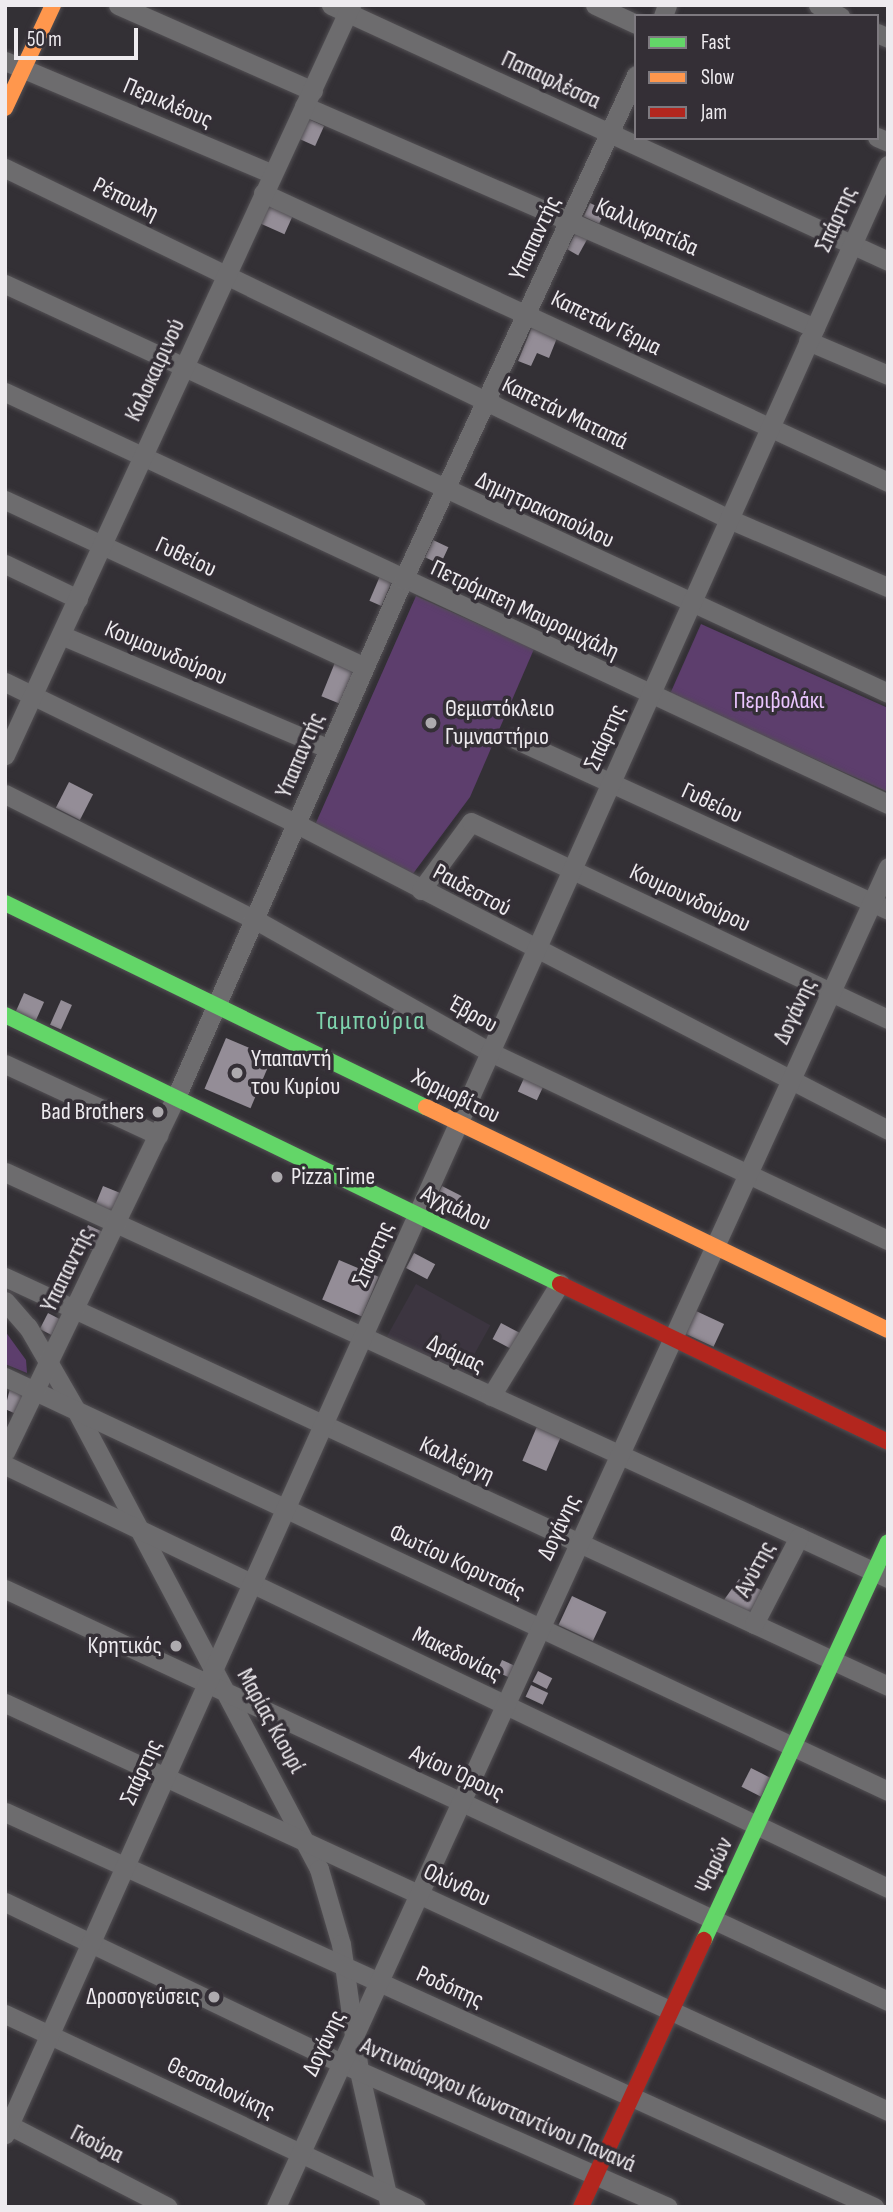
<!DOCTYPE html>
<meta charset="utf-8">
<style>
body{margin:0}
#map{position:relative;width:893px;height:2212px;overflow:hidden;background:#333035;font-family:"Sofia Sans Condensed",sans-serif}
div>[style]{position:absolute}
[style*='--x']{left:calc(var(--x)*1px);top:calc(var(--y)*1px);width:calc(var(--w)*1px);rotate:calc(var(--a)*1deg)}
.built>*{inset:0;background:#3c3540;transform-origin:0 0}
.green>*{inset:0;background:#5d3e6d}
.building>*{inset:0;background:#948d97;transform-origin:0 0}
.roads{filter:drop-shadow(0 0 2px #524f53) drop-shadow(0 0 2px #524f53)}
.street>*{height:19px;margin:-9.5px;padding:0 9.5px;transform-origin:9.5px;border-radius:9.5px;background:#6d6c6e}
.fast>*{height:16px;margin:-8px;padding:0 8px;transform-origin:8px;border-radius:8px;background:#63d668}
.slow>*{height:16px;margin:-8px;padding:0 8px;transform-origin:8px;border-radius:8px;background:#ff974d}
.jam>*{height:16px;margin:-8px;padding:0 8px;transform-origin:8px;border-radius:8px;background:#b3261e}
.dots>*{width:19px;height:19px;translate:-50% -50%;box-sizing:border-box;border:4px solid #342f36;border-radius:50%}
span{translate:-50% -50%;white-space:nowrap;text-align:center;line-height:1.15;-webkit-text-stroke:7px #342f36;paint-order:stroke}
.street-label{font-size:24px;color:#eeebef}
.park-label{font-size:24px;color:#eac5fe}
.poi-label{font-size:24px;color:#eeebef}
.left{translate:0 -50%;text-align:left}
.right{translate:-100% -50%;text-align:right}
.neighbourhood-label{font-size:26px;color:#7fd4ae;letter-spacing:2px}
.frame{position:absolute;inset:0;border:7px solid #eeebef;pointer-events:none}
.legend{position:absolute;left:634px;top:14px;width:245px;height:126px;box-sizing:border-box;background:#342f36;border:2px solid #7e7a80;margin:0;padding:9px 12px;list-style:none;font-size:21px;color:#eeebef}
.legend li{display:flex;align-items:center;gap:14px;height:35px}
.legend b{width:35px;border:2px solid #7e7a80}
.scale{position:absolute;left:14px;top:28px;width:124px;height:32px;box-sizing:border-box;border:4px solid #eeebef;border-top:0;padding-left:9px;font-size:21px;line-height:24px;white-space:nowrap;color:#eeebef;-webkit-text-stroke:5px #342f36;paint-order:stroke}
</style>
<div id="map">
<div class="built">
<div style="left:416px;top:1284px;width:85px;height:60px;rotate:29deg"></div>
</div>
<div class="green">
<div style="clip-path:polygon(416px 596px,534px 649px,470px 797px,412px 875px,315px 825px)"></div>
<div style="clip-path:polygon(701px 624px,888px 708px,888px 792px,670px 694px)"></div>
<div style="clip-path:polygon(5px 1331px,26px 1360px,27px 1373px,5px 1364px)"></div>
</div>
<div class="building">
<div style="left:304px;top:117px;width:22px;height:22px;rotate:24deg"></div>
<div style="left:266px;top:202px;width:30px;height:22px;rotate:24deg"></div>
<div style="left:590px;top:203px;width:17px;height:15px;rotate:25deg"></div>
<div style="left:578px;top:229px;width:13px;height:23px;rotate:29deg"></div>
<div style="clip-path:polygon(532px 327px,557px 338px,549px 358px,537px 353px,531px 366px,518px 361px)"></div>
<div style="left:433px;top:540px;width:17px;height:19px;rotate:25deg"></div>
<div style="left:380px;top:576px;width:13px;height:27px;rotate:23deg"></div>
<div style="left:336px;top:660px;width:22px;height:39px;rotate:22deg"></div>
<div style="left:69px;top:782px;width:27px;height:29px;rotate:27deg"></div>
<div style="left:24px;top:993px;width:22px;height:24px;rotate:24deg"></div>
<div style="left:61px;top:1000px;width:12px;height:27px;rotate:24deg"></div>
<div style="left:394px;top:1009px;width:14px;height:19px;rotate:25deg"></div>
<div style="left:226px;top:1038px;width:50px;height:55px;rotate:23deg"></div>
<div style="left:525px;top:1076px;width:21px;height:17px;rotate:25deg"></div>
<div style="left:103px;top:1186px;width:24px;height:20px;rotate:22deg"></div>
<div style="left:442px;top:1186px;width:22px;height:19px;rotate:27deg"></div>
<div style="left:88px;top:1225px;width:21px;height:21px;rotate:25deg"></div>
<div style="left:414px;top:1253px;width:24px;height:17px;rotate:28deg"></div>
<div style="left:339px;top:1260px;width:43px;height:43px;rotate:23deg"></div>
<div style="left:696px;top:1311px;width:31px;height:25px;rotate:25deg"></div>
<div style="left:48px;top:1313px;width:13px;height:18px;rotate:27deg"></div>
<div style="left:501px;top:1323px;width:21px;height:18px;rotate:28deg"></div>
<div style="clip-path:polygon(10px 1388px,24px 1394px,16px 1414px,5px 1409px)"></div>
<div style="left:538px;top:1424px;width:26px;height:40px;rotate:23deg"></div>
<div style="clip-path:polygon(739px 1579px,763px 1591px,751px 1617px,721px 1604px)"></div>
<div style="left:572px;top:1596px;width:38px;height:32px;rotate:25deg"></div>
<div style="left:502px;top:1660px;width:20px;height:13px;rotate:24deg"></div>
<div style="left:538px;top:1671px;width:16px;height:12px;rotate:27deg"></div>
<div style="left:531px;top:1685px;width:19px;height:13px;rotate:25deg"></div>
<div style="left:751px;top:1768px;width:22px;height:21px;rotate:27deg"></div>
</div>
<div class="roads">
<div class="street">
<div style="--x:118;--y:5;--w:213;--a:23.8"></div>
<div style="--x:331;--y:5;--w:613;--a:24.68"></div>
<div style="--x:595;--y:5;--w:45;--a:24.9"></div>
<div style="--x:818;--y:5;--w:25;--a:27"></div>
<div style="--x:663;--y:16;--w:12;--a:-70"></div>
<div style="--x:877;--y:33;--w:12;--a:24"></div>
<div style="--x:5;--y:61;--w:290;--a:22.9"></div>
<div style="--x:304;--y:106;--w:557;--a:23.48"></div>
<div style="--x:877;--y:137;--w:12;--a:24"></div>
<div style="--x:5;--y:168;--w:805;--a:25.86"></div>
<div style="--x:729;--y:519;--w:173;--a:23.2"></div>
<div style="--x:263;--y:193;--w:689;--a:24.82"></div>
<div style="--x:5;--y:284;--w:973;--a:24.85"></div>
<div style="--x:808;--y:341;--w:87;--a:23"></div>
<div style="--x:5;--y:392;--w:974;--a:25.01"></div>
<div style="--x:5;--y:500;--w:396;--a:24.9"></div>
<div style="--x:5;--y:564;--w:81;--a:25.6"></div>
<div style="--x:61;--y:635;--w:291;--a:23"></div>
<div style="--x:5;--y:682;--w:325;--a:25.9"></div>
<div style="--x:297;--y:824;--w:666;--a:27.37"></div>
<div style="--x:515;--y:739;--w:410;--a:24.6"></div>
<div style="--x:5;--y:755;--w:826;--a:-65.23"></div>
<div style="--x:5;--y:794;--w:279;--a:26.7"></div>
<div style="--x:254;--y:919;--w:271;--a:29.4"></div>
<div style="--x:490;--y:1052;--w:440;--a:25.3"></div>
<div style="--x:421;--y:890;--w:84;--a:-53.7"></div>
<div style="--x:471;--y:822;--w:461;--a:25.3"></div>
<div style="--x:5;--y:1064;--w:169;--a:24.9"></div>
<div style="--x:5;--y:1172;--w:972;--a:24.69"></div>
<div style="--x:5;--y:1277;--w:973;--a:24.85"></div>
<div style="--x:5;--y:1301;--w:35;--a:49"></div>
<div style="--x:28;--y:1327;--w:96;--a:60"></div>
<div style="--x:76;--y:1410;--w:519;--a:62.1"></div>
<div style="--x:319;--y:1869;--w:78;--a:73.7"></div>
<div style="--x:341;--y:1944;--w:128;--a:81.9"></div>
<div style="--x:359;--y:2071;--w:139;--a:77.2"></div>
<div style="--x:5;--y:1377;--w:975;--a:25.12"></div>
<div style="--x:491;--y:1396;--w:132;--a:-58.6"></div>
<div style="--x:5;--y:1452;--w:394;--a:-64.3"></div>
<div style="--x:176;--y:1097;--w:565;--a:-66.3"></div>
<div style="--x:403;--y:580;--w:556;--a:-65.23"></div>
<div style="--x:5;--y:1465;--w:979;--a:25.6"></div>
<div style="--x:5;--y:1589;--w:974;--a:25.01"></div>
<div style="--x:754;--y:1624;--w:98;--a:-62.7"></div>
<div style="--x:5;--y:1703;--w:973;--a:24.8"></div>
<div style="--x:5;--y:1812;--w:955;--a:24.44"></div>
<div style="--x:5;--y:1902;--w:373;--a:25.6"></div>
<div style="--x:341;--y:2063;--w:357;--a:23.8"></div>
<div style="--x:5;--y:2014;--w:454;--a:25.2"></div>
<div style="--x:5;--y:2123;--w:183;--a:27.3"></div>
<div style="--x:5;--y:2134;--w:2158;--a:-65.85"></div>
<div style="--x:276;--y:2207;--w:1473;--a:-65.45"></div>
</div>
<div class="fast">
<div style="--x:5;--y:903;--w:468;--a:25.9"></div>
<div style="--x:5;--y:1015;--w:617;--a:25.86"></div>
<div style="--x:704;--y:1940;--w:438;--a:-65.2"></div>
</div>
<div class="slow">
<div style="--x:5;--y:108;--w:114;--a:-65"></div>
<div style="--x:426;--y:1107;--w:513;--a:25.77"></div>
</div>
<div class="jam">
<div style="--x:560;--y:1284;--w:364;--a:25.7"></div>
<div style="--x:581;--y:2207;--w:294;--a:-65.3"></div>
</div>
</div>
<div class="dots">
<div style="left:431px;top:723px;background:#adaaae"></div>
<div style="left:237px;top:1073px;background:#adaaae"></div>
<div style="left:158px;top:1112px;background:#adaaae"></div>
<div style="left:277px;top:1177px;background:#adaaae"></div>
<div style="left:176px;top:1646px;background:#adaaae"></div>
<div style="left:214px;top:1997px;background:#adaaae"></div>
</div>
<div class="street-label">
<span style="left:551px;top:80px;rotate:25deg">Παπαφλέσσα</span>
<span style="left:168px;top:103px;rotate:23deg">Περικλέους</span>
<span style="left:126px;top:199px;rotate:26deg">Ρέπουλη</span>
<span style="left:836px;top:219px;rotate:-66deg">Σπάρτης</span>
<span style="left:647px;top:227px;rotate:24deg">Καλλικρατίδα</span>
<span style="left:535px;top:238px;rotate:-65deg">Υπαπαντής</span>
<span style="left:606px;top:323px;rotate:26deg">Καπετάν Γέρμα</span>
<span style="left:155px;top:370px;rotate:-65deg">Καλοκαιρινού</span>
<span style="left:565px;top:413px;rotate:26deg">Καπετάν Ματαπά</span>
<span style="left:545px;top:510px;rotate:25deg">Δημητρακοπούλου</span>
<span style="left:186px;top:557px;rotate:25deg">Γυθείου</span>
<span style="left:525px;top:610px;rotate:25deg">Πετρόμπεη Μαυρομιχάλη</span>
<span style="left:166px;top:653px;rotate:23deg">Κουμουνδούρου</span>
<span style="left:605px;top:737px;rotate:-66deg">Σπάρτης</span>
<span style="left:300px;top:755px;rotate:-67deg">Υπαπαντής</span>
<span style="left:712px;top:803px;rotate:25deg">Γυθείου</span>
<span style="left:472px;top:890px;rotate:28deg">Ραιδεστού</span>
<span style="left:690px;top:898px;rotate:25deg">Κουμουνδούρου</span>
<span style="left:795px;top:1011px;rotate:-65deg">Δογάνης</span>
<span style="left:473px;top:1014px;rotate:29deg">Έβρου</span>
<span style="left:456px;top:1096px;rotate:26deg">Χορμοβίτου</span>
<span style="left:456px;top:1208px;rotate:26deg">Αγχιάλου</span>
<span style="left:373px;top:1254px;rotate:-66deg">Σπάρτης</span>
<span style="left:67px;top:1270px;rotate:-64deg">Υπαπαντής</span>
<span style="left:456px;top:1354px;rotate:25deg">Δράμας</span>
<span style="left:457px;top:1460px;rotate:25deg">Καλλέργη</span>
<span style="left:559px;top:1527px;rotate:-65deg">Δογάνης</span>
<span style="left:457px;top:1562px;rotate:25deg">Φωτίου Κορυτσάς</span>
<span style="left:755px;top:1569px;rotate:-62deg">Ανύτης</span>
<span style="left:457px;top:1654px;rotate:26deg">Μακεδονίας</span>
<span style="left:271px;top:1721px;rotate:61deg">Μαρίας Κιουρί</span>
<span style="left:141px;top:1772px;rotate:-66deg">Σπάρτης</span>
<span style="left:457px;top:1773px;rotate:25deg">Αγίου Όρους</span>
<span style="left:714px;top:1865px;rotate:-65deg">Ψαρών</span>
<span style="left:457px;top:1885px;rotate:25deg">Ολύνθου</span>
<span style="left:450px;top:1987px;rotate:24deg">Ροδόπης</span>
<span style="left:324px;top:2043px;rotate:-65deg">Δογάνης</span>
<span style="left:221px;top:2088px;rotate:25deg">Θεσσαλονίκης</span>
<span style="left:498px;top:2105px;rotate:24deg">Αντιναύαρχου Κωνσταντίνου Πανανά</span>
<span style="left:97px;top:2144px;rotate:27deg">Γκούρα</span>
</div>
<div class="park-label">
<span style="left:779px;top:701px">Περιβολάκι</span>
</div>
<div class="poi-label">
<span class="left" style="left:445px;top:723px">Θεμιστόκλειο<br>Γυμναστήριο</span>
<span class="left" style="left:251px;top:1073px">Υπαπαντή<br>του Κυρίου</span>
<span class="right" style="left:144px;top:1112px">Bad Brothers</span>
<span class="left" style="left:291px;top:1177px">Pizza Time</span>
<span class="right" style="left:162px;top:1646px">Κρητικός</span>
<span class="right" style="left:200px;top:1997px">Δροσογεύσεις</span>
</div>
<div class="neighbourhood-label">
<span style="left:371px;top:1022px">Ταμπούρια</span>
</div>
<div class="frame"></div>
<ul class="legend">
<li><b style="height:9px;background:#63d668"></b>Fast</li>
<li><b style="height:9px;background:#ff974d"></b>Slow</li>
<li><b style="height:9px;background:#b3261e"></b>Jam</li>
</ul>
<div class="scale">50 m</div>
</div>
